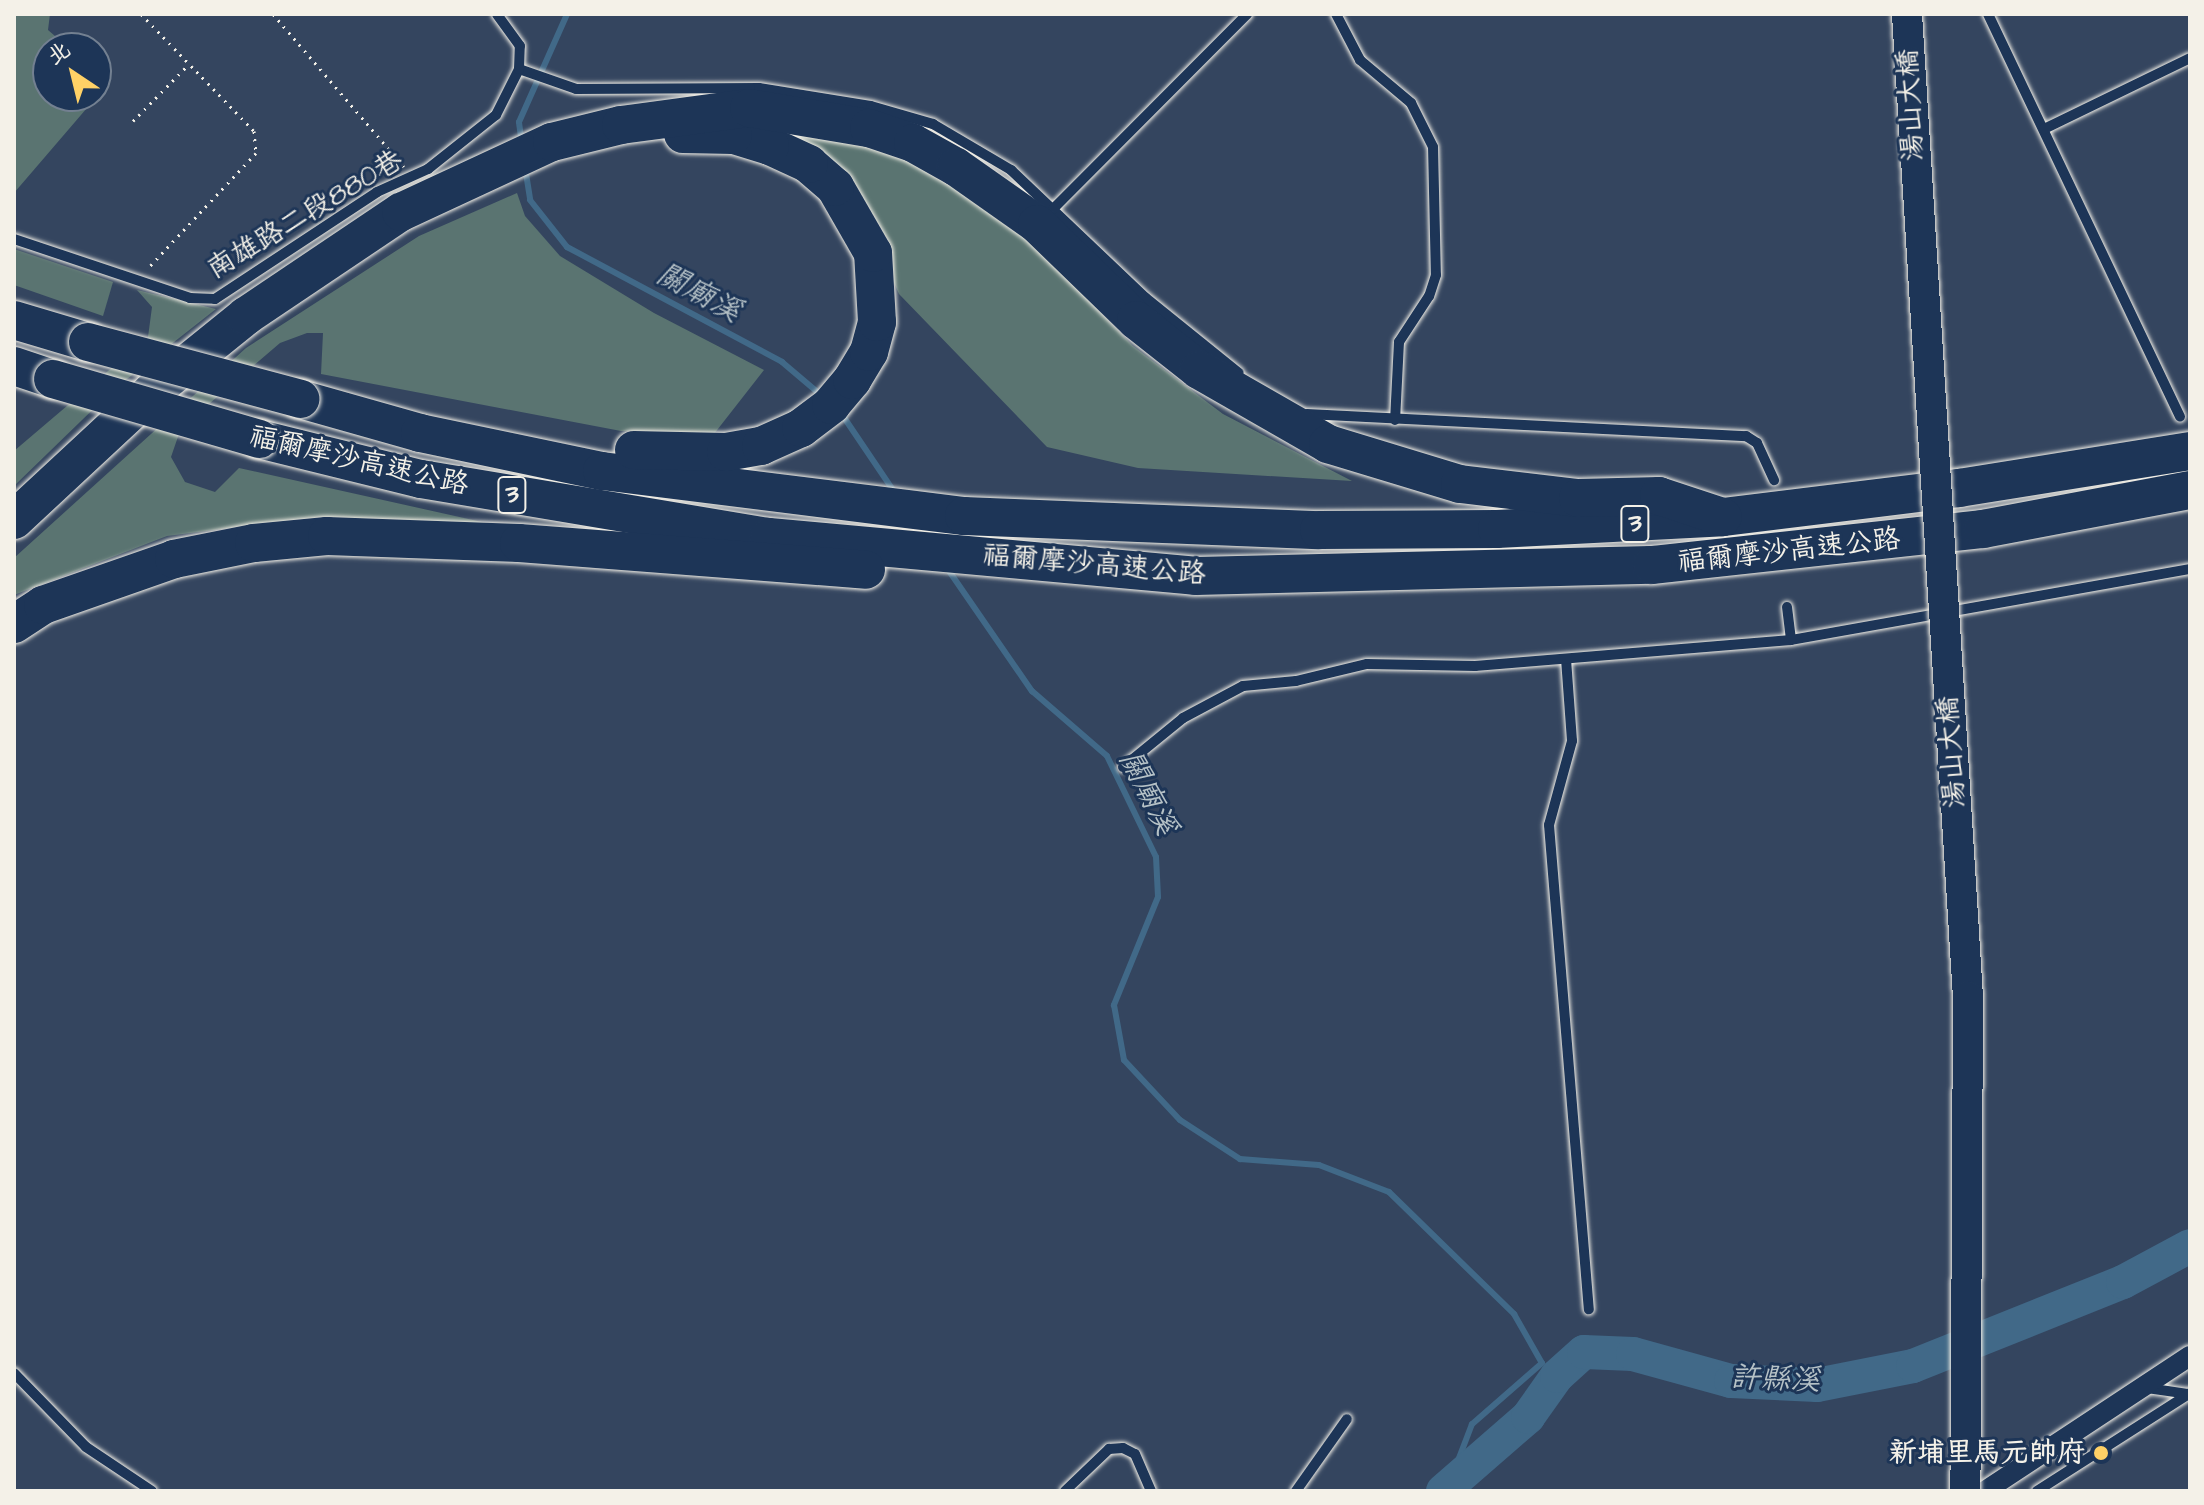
<!DOCTYPE html>
<meta charset="utf-8">
<style>
body{margin:0}
#map{position:relative;width:2204px;height:1505px;overflow:hidden;background:#34455f;font-family:"Architects Daughter","LXGW WenKai TC",sans-serif}
div>[style]{position:absolute}
[style*='--x']{left:calc(var(--x)*1px);top:calc(var(--y)*1px);width:calc(var(--w)*1px);rotate:calc(var(--a)*1deg)}
.green>*{inset:0;background:#5a7471}
.stream>*{height:6px;margin:-3px;padding:0 3px;transform-origin:3px;border-radius:3px;background:#416988}
.river>*{height:34px;margin:-17px;padding:0 17px;transform-origin:17px;border-radius:17px;background:#416988}
.path>*{height:3px;margin-top:-1.5px;transform-origin:0;background:repeating-linear-gradient(90deg,#f4f1e8 0 2px,transparent 0 8px)}
.roads{filter:drop-shadow(0 0 2px #f4f1e8) drop-shadow(0 0 2px #f4f1e8)}
.lane>*{height:10px;margin:-5px;padding:0 5px;transform-origin:5px;border-radius:5px;background:#1d3557}
.street>*{height:20px;margin:-10px;padding:0 10px;transform-origin:10px;border-radius:10px;background:#1d3557}
.highway>*{height:38px;margin:-19px;padding:0 19px;transform-origin:19px;border-radius:19px;background:#1d3557}
.bridges{filter:drop-shadow(0 0 2px #f4f1e8) drop-shadow(0 0 2px #f4f1e8)}
.secondary-bridge>*{height:30px;margin:-15px;padding:0 15px;transform-origin:15px;border-radius:15px;background:#1d3557}
.highway-bridge>*{height:38px;margin:-19px;padding:0 19px;transform-origin:19px;border-radius:19px;background:#1d3557}
.dots>*{width:22px;height:22px;translate:-50% -50%;box-sizing:border-box;border:4px solid #1d3557;border-radius:50%}
span{translate:-50% -50%;white-space:nowrap;text-align:center;line-height:1.15;-webkit-text-stroke:6px #1d3557;paint-order:stroke}
.shield-label span{padding:2px 6px;background:#1d3557;border:2px solid;border-radius:6px;-webkit-text-stroke-width:0}
.shield-label{font-size:26px;color:#f4f1e8;font-weight:700}
.street-label{font-size:28px;color:#f4f1e8}
.poi-label{font-size:28px;color:#f4f1e8;font-weight:700}
.right{translate:-100% -50%;text-align:right}
.water-label{font-size:30px;color:#b5c1c6;font-style:italic}
.frame{position:absolute;inset:0;border:16px solid #f4f1e8;pointer-events:none}
.north{position:absolute;left:32px;top:32px;width:80px;height:80px;box-sizing:border-box;background:#1d3557;border:2px solid #738091;border-radius:50%;rotate:325deg;font-size:22px;font-weight:700;line-height:32px;text-align:center;color:#f4f1e8}
.north::after{content:'';display:block;margin:auto;width:28px;height:36px;background:#ffd166;clip-path:polygon(50% 0,100% 100%,50% 72%,0 100%)}
</style>
<div id="map">
<div class="green">
<div style="clip-path:polygon(14px 14px,50px 14px,48px 30px,69px 48px,48px 48px,48px 96px,91px 96px,93px 101px,14px 193px)"></div>
<div style="clip-path:polygon(760px 119px,902px 155px,965px 191px,1031px 241px,1133px 346px,1223px 414px,1352px 481px,1138px 468px,1047px 447px,899px 294px,866px 219px)"></div>
<div style="clip-path:polygon(517px 193px,525px 216px,560px 256px,654px 313px,764px 370px,714px 434px,621px 431px,321px 374px,323px 333px,307px 333px,280px 343px,181px 428px,171px 457px,185px 482px,215px 492px,239px 468px,536px 534px,431px 524px,285px 521px,167px 536px,14px 595px,14px 558px,246px 348px,419px 236px)"></div>
<div style="clip-path:polygon(14px 249px,113px 282px,103px 316px,14px 285px)"></div>
<div style="clip-path:polygon(137px 290px,216px 309px,113px 390px,14px 486px,14px 451px,148px 337px,152px 307px)"></div>
</div>
<div class="stream">
<div style="--x:522;--y:144;--w:22;--a:-98"></div>
<div style="--x:519;--y:122;--w:118;--a:-66"></div>
<div style="--x:525;--y:167;--w:33;--a:81"></div>
<div style="--x:530;--y:200;--w:60;--a:51.8"></div>
<div style="--x:567;--y:247;--w:244;--a:28.1"></div>
<div style="--x:782;--y:362;--w:51;--a:40.2"></div>
<div style="--x:841;--y:413;--w:97;--a:56"></div>
<div style="--x:947;--y:568;--w:150;--a:55.4"></div>
<div style="--x:1032;--y:691;--w:99;--a:40.9"></div>
<div style="--x:1107;--y:756;--w:112;--a:64.1"></div>
<div style="--x:1156;--y:857;--w:40;--a:87.1"></div>
<div style="--x:1158;--y:897;--w:117;--a:112.2"></div>
<div style="--x:1114;--y:1005;--w:56;--a:79.7"></div>
<div style="--x:1124;--y:1060;--w:82;--a:47"></div>
<div style="--x:1180;--y:1120;--w:72;--a:33"></div>
<div style="--x:1240;--y:1159;--w:79;--a:4.3"></div>
<div style="--x:1319;--y:1165;--w:75;--a:21.1"></div>
<div style="--x:1389;--y:1192;--w:175;--a:44.3"></div>
<div style="--x:1514;--y:1314;--w:56;--a:60.3"></div>
<div style="--x:1542;--y:1363;--w:93;--a:138.9"></div>
<div style="--x:1472;--y:1424;--w:67;--a:110.9"></div>
</div>
<div class="river">
<div style="--x:1443;--y:1491;--w:113;--a:-41"></div>
<div style="--x:1528;--y:1417;--w:50;--a:-54.7"></div>
<div style="--x:1557;--y:1376;--w:36;--a:-42"></div>
<div style="--x:1584;--y:1352;--w:49;--a:2.3"></div>
<div style="--x:1633;--y:1354;--w:102;--a:15.4"></div>
<div style="--x:1731;--y:1381;--w:86;--a:2.7"></div>
<div style="--x:1817;--y:1385;--w:98;--a:-11.2"></div>
<div style="--x:1913;--y:1366;--w:226;--a:-21.8"></div>
<div style="--x:2123;--y:1282;--w:76;--a:-28.2"></div>
</div>
<div class="path">
<div style="--x:141;--y:14;--w:163;--a:46"></div>
<div style="--x:254;--y:131;--w:22;--a:85"></div>
<div style="--x:256;--y:153;--w:158;--a:133.2"></div>
<div style="--x:273;--y:14;--w:201;--a:49.4"></div>
<div style="--x:133;--y:121;--w:77;--a:-45.5"></div>
</div>
<div class="roads">
<div class="lane">
<div style="--x:1336;--y:14;--w:52;--a:62.4"></div>
<div style="--x:1360;--y:60;--w:67;--a:40.1"></div>
<div style="--x:1411;--y:103;--w:49;--a:63.4"></div>
<div style="--x:1433;--y:147;--w:128;--a:88.7"></div>
<div style="--x:1436;--y:275;--w:22;--a:108"></div>
<div style="--x:1429;--y:296;--w:55;--a:123.1"></div>
<div style="--x:1399;--y:342;--w:78;--a:92.9"></div>
<div style="--x:1988;--y:14;--w:446;--a:64.5"></div>
<div style="--x:519;--y:69;--w:60;--a:19.3"></div>
<div style="--x:576;--y:89;--w:183;--a:-0.3"></div>
<div style="--x:759;--y:88;--w:113;--a:9.1"></div>
<div style="--x:871;--y:106;--w:65;--a:16.2"></div>
<div style="--x:933;--y:124;--w:91;--a:30.5"></div>
<div style="--x:1011;--y:170;--w:186;--a:43.5"></div>
<div style="--x:1146;--y:298;--w:119;--a:38.9"></div>
<div style="--x:2044;--y:129;--w:162;--a:-25.9"></div>
<div style="--x:1053;--y:209;--w:275;--a:-45.1"></div>
<div style="--x:14;--y:239;--w:186;--a:18.5"></div>
<div style="--x:190;--y:298;--w:25;--a:2"></div>
<div style="--x:215;--y:299;--w:194;--a:-33.4"></div>
<div style="--x:377;--y:192;--w:56;--a:-24.3"></div>
<div style="--x:428;--y:169;--w:87;--a:-38.5"></div>
<div style="--x:496;--y:115;--w:51;--a:-63.4"></div>
<div style="--x:519;--y:69;--w:23;--a:-88"></div>
<div style="--x:520;--y:46;--w:39;--a:-126"></div>
<div style="--x:1307;--y:414;--w:440;--a:2.9"></div>
<div style="--x:1746;--y:436;--w:13;--a:32"></div>
<div style="--x:1757;--y:443;--w:41;--a:65.3"></div>
<div style="--x:1787;--y:607;--w:33;--a:83"></div>
<div style="--x:1566;--y:659;--w:82;--a:85.8"></div>
<div style="--x:1572;--y:741;--w:87;--a:105.3"></div>
<div style="--x:1549;--y:825;--w:486;--a:85.3"></div>
<div style="--x:1123;--y:767;--w:77;--a:-39.2"></div>
<div style="--x:1183;--y:718;--w:68;--a:-28.1"></div>
<div style="--x:1243;--y:686;--w:53;--a:-5.4"></div>
<div style="--x:1296;--y:681;--w:73;--a:-13.5"></div>
<div style="--x:1367;--y:664;--w:108;--a:1.1"></div>
<div style="--x:1475;--y:666;--w:317;--a:-4.7"></div>
<div style="--x:1791;--y:640;--w:405;--a:-10.1"></div>
<div style="--x:14;--y:1373;--w:103;--a:45.8"></div>
<div style="--x:86;--y:1447;--w:79;--a:33.7"></div>
<div style="--x:2147;--y:1388;--w:41;--a:8.3"></div>
<div style="--x:1065;--y:1491;--w:61;--a:-43.7"></div>
<div style="--x:1109;--y:1449;--w:14;--a:-4"></div>
<div style="--x:1123;--y:1448;--w:13;--a:27"></div>
<div style="--x:1135;--y:1454;--w:40;--a:66.6"></div>
<div style="--x:1296;--y:1491;--w:88;--a:-54.7"></div>
<div style="--x:2037;--y:1491;--w:182;--a:-32.6"></div>
</div>
<div class="street">
<div style="--x:1985;--y:1491;--w:245;--a:-33.4"></div>
</div>
<div class="highway">
<div style="--x:14;--y:320;--w:77;--a:16.6"></div>
<div style="--x:14;--y:366;--w:41;--a:18.4"></div>
<div style="--x:300;--y:399;--w:125;--a:15.8"></div>
<div style="--x:420;--y:433;--w:186;--a:11.8"></div>
<div style="--x:602;--y:471;--w:365;--a:7.1"></div>
<div style="--x:964;--y:516;--w:355;--a:2.3"></div>
<div style="--x:1319;--y:530;--w:178;--a:-0.3"></div>
<div style="--x:1497;--y:529;--w:226;--a:-3"></div>
<div style="--x:1723;--y:517;--w:238;--a:-7"></div>
<div style="--x:1959;--y:488;--w:234;--a:-9.1"></div>
<div style="--x:259;--y:439;--w:167;--a:13.9"></div>
<div style="--x:421;--y:479;--w:353;--a:9.5"></div>
<div style="--x:769;--y:537;--w:428;--a:5.2"></div>
<div style="--x:1195;--y:576;--w:457;--a:-1.4"></div>
<div style="--x:1652;--y:565;--w:333;--a:-6.2"></div>
<div style="--x:1983;--y:529;--w:211;--a:-10.7"></div>
<div style="--x:634;--y:450;--w:92;--a:1.2"></div>
<div style="--x:726;--y:452;--w:36;--a:-10"></div>
<div style="--x:761;--y:446;--w:44;--a:-24.2"></div>
<div style="--x:801;--y:428;--w:38;--a:-37"></div>
<div style="--x:831;--y:405;--w:33;--a:-50"></div>
<div style="--x:852;--y:380;--w:33;--a:-59"></div>
<div style="--x:869;--y:352;--w:31;--a:-75"></div>
<div style="--x:877;--y:322;--w:69;--a:-93.3"></div>
<div style="--x:873;--y:253;--w:76;--a:-119.9"></div>
<div style="--x:835;--y:187;--w:35;--a:-139"></div>
<div style="--x:809;--y:164;--w:43;--a:-155.2"></div>
<div style="--x:770;--y:146;--w:39;--a:-163"></div>
<div style="--x:733;--y:135;--w:50;--a:-178.9"></div>
<div style="--x:14;--y:520;--w:190;--a:-42.9"></div>
<div style="--x:153;--y:391;--w:119;--a:-38.9"></div>
<div style="--x:246;--y:316;--w:187;--a:-33.9"></div>
<div style="--x:401;--y:212;--w:166;--a:-24.9"></div>
<div style="--x:552;--y:142;--w:71;--a:-13.8"></div>
<div style="--x:621;--y:125;--w:129;--a:-7.6"></div>
<div style="--x:749;--y:108;--w:122;--a:9.5"></div>
<div style="--x:869;--y:128;--w:46;--a:18.8"></div>
<div style="--x:913;--y:143;--w:49;--a:29.2"></div>
<div style="--x:956;--y:167;--w:99;--a:35.1"></div>
<div style="--x:1037;--y:224;--w:138;--a:44.1"></div>
<div style="--x:1136;--y:320;--w:80;--a:38.4"></div>
<div style="--x:1199;--y:370;--w:149;--a:29.8"></div>
<div style="--x:1328;--y:444;--w:138;--a:16.9"></div>
<div style="--x:1460;--y:484;--w:119;--a:6.8"></div>
<div style="--x:1578;--y:498;--w:81;--a:-1.4"></div>
<div style="--x:1659;--y:496;--w:67;--a:18.2"></div>
<div style="--x:14;--y:624;--w:35;--a:-33"></div>
<div style="--x:43;--y:605;--w:139;--a:-19.3"></div>
<div style="--x:174;--y:559;--w:82;--a:-11.3"></div>
<div style="--x:254;--y:543;--w:73;--a:-5.5"></div>
<div style="--x:327;--y:536;--w:192;--a:2.1"></div>
<div style="--x:519;--y:543;--w:348;--a:4.4"></div>
</div>
</div>
<div class="bridges">
<div class="secondary-bridge">
<div style="--x:1907;--y:14;--w:984;--a:86.45"></div>
<div style="--x:1968;--y:996;--w:495;--a:90.3"></div>
</div>
<div class="highway-bridge">
<div style="--x:88;--y:342;--w:220;--a:15"></div>
<div style="--x:53;--y:379;--w:215;--a:16.2"></div>
</div>
</div>
<div class="dots">
<div style="left:2101px;top:1453px;background:#ffd166"></div>
</div>
<div class="shield-label">
<span style="left:512px;top:495px">3</span>
<span style="left:1635px;top:524px">3</span>
</div>
<div class="street-label">
<span style="left:1911px;top:105px;rotate:-93deg">湯山大橋</span>
<span style="left:305px;top:215px;rotate:-31deg">南雄路二段880巷</span>
<span style="left:359px;top:461px;rotate:13deg">福爾摩沙高速公路</span>
<span style="left:1789px;top:551px;rotate:-6deg">福爾摩沙高速公路</span>
<span style="left:1094px;top:565px;rotate:5deg">福爾摩沙高速公路</span>
<span style="left:1952px;top:752px;rotate:-94deg">湯山大橋</span>
</div>
<div class="poi-label">
<span class="right" style="left:2085px;top:1453px">新埔里馬元帥府</span>
</div>
<div class="water-label">
<span style="left:699px;top:293px;rotate:28deg">關廟溪</span>
<span style="left:1148px;top:793px;rotate:63deg">關廟溪</span>
<span style="left:1775px;top:1379px;rotate:2deg">許縣溪</span>
</div>
<div class="frame"></div>
<div class="north">北</div>
</div>
